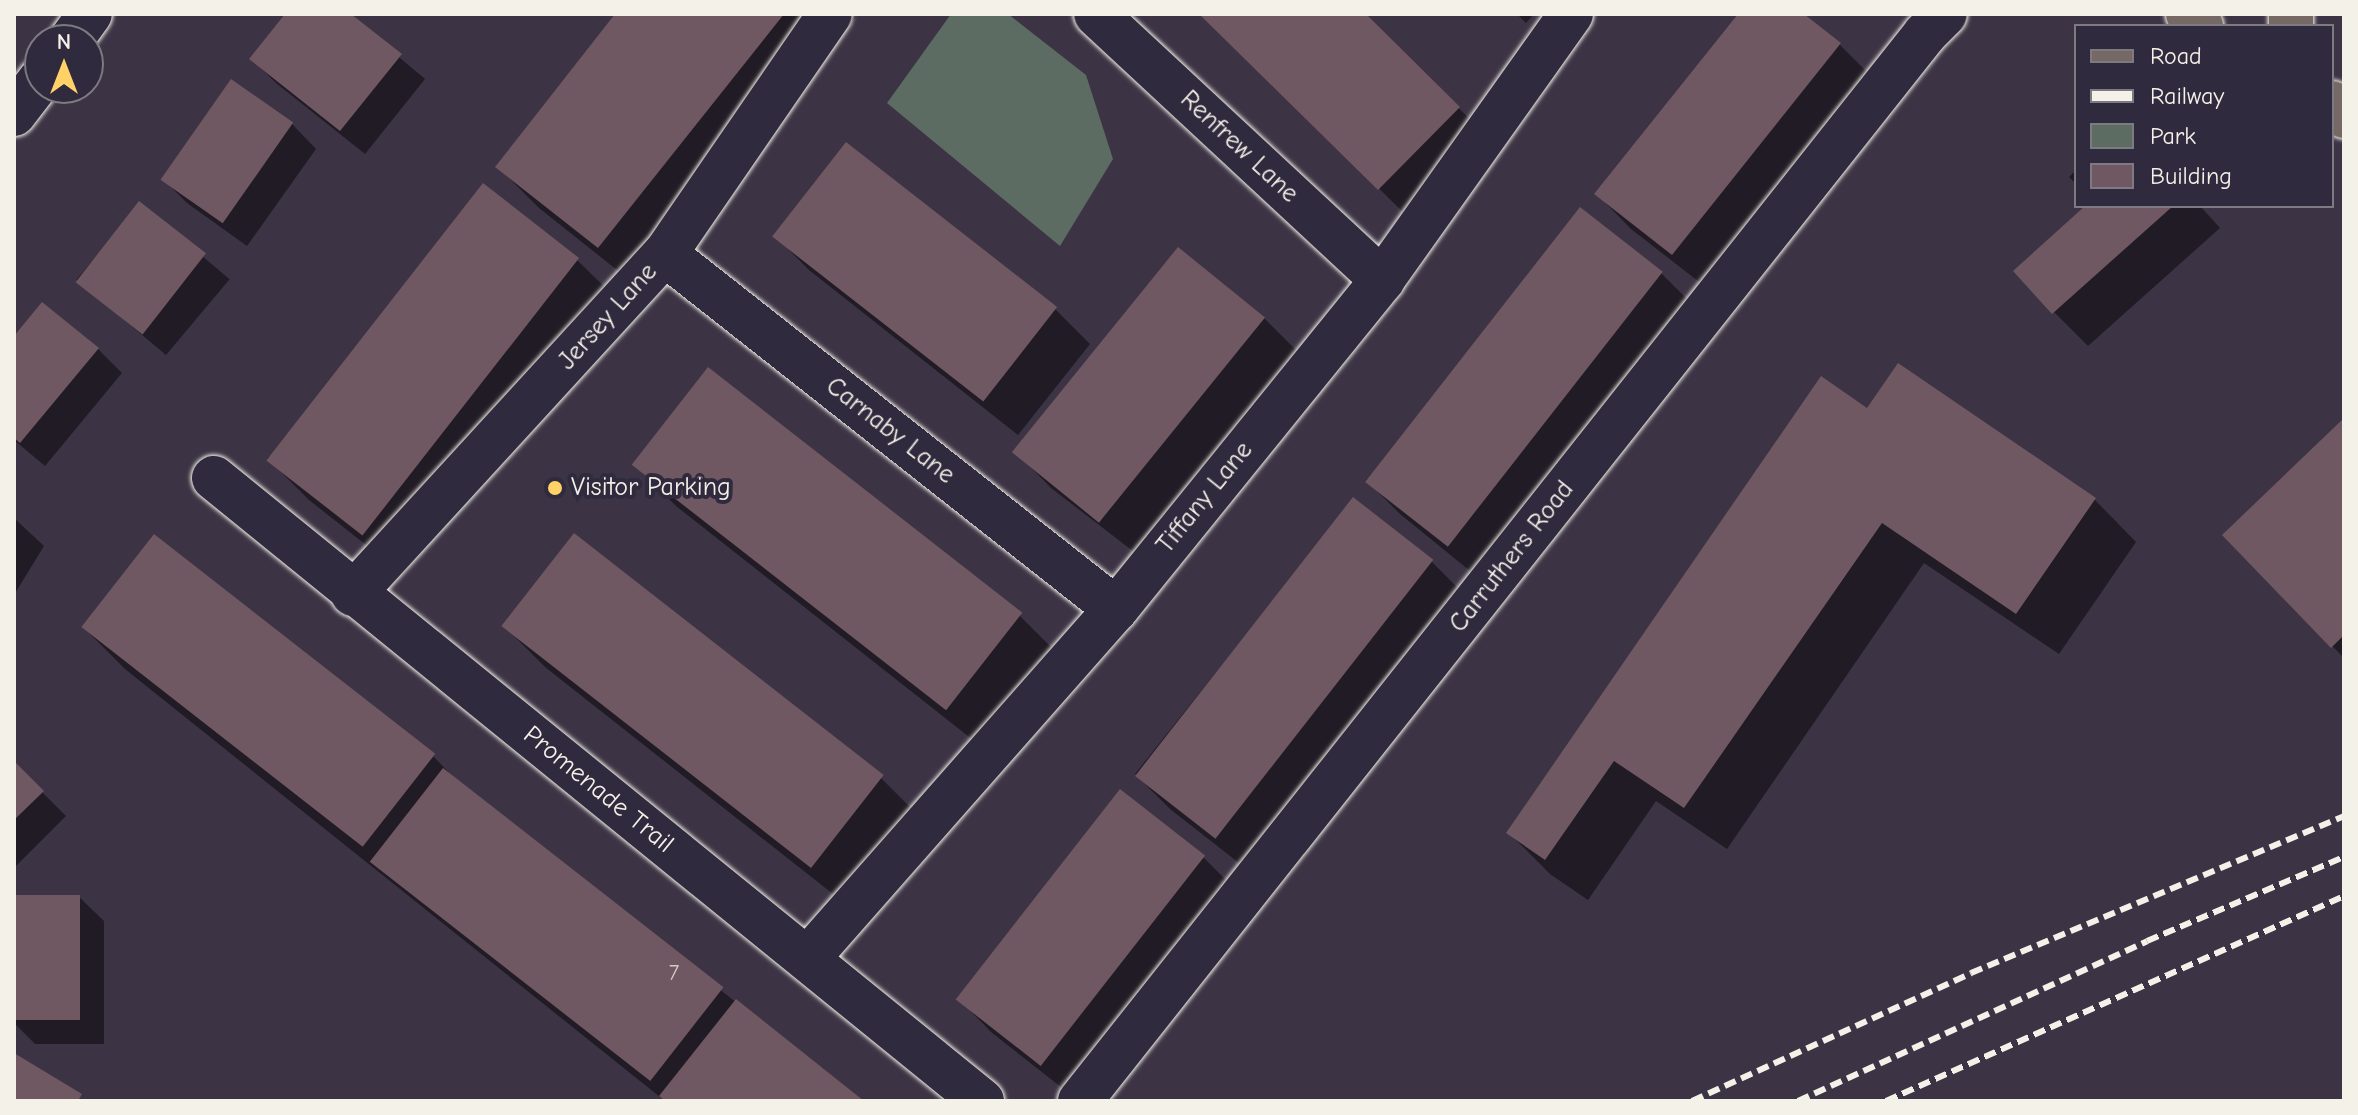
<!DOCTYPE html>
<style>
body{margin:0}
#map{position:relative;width:2358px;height:1115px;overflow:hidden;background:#3c3344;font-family:"Comic Neue",sans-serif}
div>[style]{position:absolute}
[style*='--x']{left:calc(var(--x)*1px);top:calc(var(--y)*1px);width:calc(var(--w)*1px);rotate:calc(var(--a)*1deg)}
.green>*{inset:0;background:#5d6c62}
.shadow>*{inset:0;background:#0007;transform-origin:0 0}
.building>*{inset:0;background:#705862;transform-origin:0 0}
.roads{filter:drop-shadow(0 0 2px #f4f1e8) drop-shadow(0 0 2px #f4f1e8)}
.minor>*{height:44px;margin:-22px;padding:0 22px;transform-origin:22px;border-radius:22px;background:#2f2a3d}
.major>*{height:44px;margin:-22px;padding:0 22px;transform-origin:22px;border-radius:22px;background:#766864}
.rail>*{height:6px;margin-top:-3px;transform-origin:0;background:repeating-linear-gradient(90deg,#f4f1e8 0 12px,transparent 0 18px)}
.dots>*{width:22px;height:22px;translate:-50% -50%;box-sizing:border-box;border:4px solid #2f2a3d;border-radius:50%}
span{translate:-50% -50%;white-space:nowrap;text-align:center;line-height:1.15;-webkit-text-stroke:8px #2f2a3d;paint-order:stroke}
.number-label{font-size:22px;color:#d3cbc6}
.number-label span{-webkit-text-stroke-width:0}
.street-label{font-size:26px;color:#f4f1e8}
.poi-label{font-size:26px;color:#f4f1e8}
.left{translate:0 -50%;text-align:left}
.frame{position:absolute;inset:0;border:16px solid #f4f1e8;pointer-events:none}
.legend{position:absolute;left:2074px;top:24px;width:260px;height:184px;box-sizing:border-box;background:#2f2a3d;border:2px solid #7e7a81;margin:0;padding:10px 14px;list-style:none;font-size:24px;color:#f4f1e8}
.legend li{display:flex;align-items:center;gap:16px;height:40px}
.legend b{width:40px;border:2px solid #7e7a81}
.north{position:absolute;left:24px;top:24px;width:80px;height:80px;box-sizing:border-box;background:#2f2a3d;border:2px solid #7e7a81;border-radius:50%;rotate:0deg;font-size:22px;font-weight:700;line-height:32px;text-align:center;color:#f4f1e8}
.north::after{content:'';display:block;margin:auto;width:28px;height:36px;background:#ffd166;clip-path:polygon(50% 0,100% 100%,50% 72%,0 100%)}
</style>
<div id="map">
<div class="green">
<div style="clip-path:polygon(951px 14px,1008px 14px,1086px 75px,1113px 159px,1060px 246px,887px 103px)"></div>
</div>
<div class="shadow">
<div style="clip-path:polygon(288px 14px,348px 14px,425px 79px,365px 154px,276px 83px,252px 59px)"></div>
<div style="clip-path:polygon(618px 14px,853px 14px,856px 17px,641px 289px,539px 208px,497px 166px)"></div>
<div style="clip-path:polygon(1202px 14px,1363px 14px,1493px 142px,1414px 223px)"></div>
<div style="clip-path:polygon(1517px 14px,1534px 14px,1526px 23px)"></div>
<div style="clip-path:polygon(1740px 14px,1801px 14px,1839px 44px,1874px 79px,1707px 288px,1631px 229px,1597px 194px)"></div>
<div style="clip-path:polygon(292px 124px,316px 149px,247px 246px,187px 203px,163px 179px)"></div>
<div style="clip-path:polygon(846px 145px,1056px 310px,1090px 344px,1018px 435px,809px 270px,775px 236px)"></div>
<div style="clip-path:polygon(2076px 170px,2076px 184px,2069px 177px)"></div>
<div style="left:140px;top:204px;width:117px;height:99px;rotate:40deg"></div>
<div style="clip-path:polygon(2088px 206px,2200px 206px,2220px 228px,2088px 346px,2054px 312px)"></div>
<div style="clip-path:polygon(1178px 250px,1265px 319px,1299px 353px,1138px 555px,1051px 488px,1017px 453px)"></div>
<div style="clip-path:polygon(577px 260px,619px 301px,403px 574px,309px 500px,267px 458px)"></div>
<div style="clip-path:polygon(1661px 273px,1695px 307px,1480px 579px,1400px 514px,1366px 480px)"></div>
<div style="clip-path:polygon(14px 339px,98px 349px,122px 373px,45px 466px,14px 440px)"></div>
<div style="clip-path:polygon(1867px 411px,2095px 500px,2136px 542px,2059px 654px,1924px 563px,1727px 849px,1656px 801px,1588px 900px,1550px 874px,1508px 832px)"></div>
<div style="clip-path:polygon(2344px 420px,2344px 658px,2224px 535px)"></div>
<div style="clip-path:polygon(634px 464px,1019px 615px,1061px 657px,987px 751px,676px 506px)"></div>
<div style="clip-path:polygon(1354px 499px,1432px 562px,1466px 596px,1248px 870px,1170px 809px,1135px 774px)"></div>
<div style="clip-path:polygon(14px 518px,44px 546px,14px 595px)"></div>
<div style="clip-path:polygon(503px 625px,881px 778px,923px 820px,852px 909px,545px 667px)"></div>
<div style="clip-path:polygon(83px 627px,433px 756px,462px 786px,861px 1101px,665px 1101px,125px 669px)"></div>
<div style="clip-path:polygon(14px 764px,66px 816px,14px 868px)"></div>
<div style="clip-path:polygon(1204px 858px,1238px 892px,1075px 1098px,991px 1032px,957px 997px)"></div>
<div style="clip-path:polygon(14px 897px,79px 897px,104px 921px,104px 1044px,35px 1044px,14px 1023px)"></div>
</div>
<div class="building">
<div style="clip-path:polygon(285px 14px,351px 14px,402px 54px,340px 131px,249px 59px)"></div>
<div style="clip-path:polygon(615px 14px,784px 14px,598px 248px,495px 167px)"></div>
<div style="clip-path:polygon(1199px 14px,1366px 14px,1460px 107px,1378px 190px)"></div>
<div style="clip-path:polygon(1738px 14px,1804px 14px,1841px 43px,1672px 255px,1594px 194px)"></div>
<div style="left:231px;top:79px;width:76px;height:123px;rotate:35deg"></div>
<div style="left:846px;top:142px;width:268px;height:120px;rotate:38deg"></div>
<div style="left:483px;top:183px;width:122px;height:352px;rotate:38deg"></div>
<div style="left:139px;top:201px;width:85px;height:103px;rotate:38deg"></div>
<div style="clip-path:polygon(2085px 206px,2173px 206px,2052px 314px,2013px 271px)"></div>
<div style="left:1580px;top:207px;width:105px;height:349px;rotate:38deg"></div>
<div style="left:1178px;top:247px;width:112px;height:264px;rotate:39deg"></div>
<div style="clip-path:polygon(42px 302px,99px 348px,20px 443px,14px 438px,14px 336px)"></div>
<div style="clip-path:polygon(1898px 363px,2096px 498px,2016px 614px,1882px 523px,1684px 808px,1614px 761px,1545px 860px,1506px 833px,1821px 376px,1867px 408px)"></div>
<div style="left:708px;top:367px;width:399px;height:124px;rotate:38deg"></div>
<div style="clip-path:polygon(2344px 418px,2344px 635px,2331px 648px,2222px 535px)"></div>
<div style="left:1353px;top:497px;width:102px;height:354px;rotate:38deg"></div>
<div style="left:574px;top:533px;width:393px;height:118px;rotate:38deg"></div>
<div style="left:154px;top:534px;width:357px;height:118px;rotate:38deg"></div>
<div style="clip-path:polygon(14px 761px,44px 791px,14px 820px)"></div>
<div style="left:443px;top:768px;width:356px;height:119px;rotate:38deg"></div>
<div style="left:1120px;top:789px;width:108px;height:267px;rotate:38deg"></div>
<div style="left:14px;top:895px;width:66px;height:125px"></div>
<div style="clip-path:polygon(736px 999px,864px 1101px,665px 1101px,659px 1096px)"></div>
<div style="clip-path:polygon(14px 1053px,82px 1094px,78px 1101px,14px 1101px)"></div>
</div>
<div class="roads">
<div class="minor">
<div style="--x:1096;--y:14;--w:391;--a:42.9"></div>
<div style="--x:71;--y:40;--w:32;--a:-54"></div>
<div style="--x:14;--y:114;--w:43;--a:-52.6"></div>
<div style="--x:665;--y:254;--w:574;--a:38.21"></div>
<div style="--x:214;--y:478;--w:989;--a:39.05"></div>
<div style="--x:353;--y:594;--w:461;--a:-47.5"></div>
<div style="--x:665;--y:254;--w:291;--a:-55.5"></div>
<div style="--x:808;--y:958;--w:465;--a:-48.6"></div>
<div style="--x:1116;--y:609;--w:423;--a:-51"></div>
<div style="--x:1382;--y:280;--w:326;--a:-54.6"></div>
<div style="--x:1080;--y:1101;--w:1361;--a:-51.62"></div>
<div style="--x:1925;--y:34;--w:28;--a:-45"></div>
</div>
<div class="major">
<div style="--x:2188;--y:14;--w:18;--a:43"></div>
<div style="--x:2291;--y:14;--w:12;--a:90"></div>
<div style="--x:2332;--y:103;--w:18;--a:47"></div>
</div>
</div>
<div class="rail">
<div style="--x:1692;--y:1101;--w:307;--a:-24.6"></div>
<div style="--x:1971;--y:973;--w:405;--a:-22.8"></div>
<div style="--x:1798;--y:1101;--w:384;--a:-24.6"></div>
<div style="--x:2147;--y:941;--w:214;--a:-23.1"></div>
<div style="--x:1886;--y:1101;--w:502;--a:-24.11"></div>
</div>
<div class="dots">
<div style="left:555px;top:488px;background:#ffd166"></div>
</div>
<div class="number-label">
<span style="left:674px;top:974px">7</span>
</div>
<div class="street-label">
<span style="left:1239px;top:147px;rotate:43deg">Renfrew Lane</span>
<span style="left:608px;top:317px;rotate:-48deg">Jersey Lane</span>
<span style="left:890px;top:431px;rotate:38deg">Carnaby Lane</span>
<span style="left:1205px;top:498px;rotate:-51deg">Tiffany Lane</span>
<span style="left:1512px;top:557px;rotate:-52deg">Carruthers Road</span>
<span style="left:598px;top:790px;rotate:39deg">Promenade Trail</span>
</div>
<div class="poi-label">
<span class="left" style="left:571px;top:488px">Visitor Parking</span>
</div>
<div class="frame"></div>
<ul class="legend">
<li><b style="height:10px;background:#766864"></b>Road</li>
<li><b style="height:10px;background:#f4f1e8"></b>Railway</li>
<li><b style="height:22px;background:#5d6c62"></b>Park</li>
<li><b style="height:22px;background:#705862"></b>Building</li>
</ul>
<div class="north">N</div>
</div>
